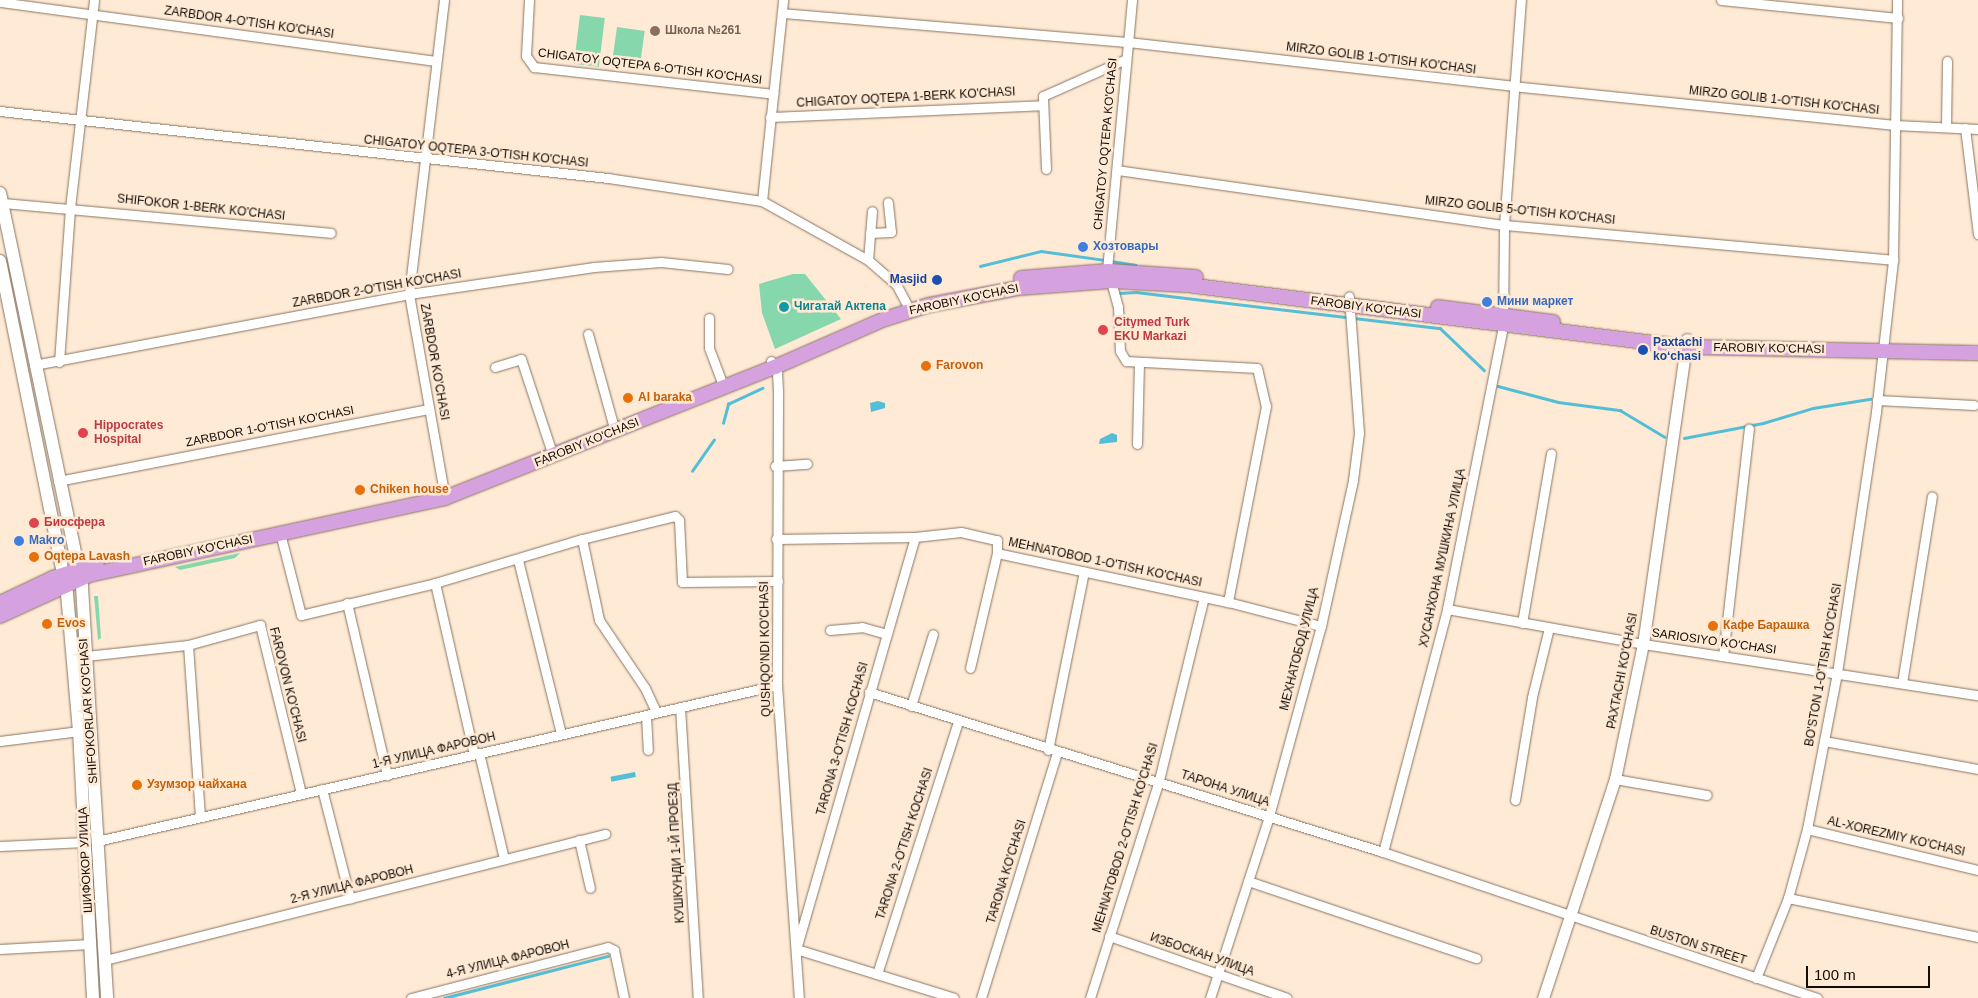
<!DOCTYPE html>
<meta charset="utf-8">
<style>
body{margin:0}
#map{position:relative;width:1978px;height:998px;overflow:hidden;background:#ffead5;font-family:Helvetica,sans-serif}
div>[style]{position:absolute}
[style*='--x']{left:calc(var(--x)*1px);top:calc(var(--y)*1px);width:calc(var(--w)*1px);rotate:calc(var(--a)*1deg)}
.green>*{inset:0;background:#87d7ad;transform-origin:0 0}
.water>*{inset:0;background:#54bed6;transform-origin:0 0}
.stream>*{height:2.5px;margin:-1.25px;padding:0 1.25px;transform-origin:1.25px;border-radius:1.25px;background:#54bed6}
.roads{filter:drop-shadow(0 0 1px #877562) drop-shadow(0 0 1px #877562)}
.minor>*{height:9px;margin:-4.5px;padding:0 4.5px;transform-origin:4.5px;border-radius:4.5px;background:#fff}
.tertiary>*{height:11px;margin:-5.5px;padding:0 5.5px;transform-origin:5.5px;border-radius:5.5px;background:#fff}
.secondary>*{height:12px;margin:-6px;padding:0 6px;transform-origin:6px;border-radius:6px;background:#fff}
.primary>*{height:14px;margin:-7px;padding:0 7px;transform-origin:7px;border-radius:7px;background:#d6a1df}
.dots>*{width:14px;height:14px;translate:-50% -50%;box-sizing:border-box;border:2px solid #ffead5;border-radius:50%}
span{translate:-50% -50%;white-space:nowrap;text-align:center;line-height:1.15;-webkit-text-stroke:5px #ffead5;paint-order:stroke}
.street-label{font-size:12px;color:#120c05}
.education-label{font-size:12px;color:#785e54;font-weight:700}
.left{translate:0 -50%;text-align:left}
.shop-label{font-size:12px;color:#366cbe;font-weight:700}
.transit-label{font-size:12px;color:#164399;font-weight:700}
.right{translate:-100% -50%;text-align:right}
.culture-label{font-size:12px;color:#0d838f;font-weight:700}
.health-label{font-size:12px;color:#be3a42;font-weight:700}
.food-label{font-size:12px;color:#c56008;font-weight:700}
.scale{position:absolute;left:1806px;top:966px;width:124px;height:22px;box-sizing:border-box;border:2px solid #120c05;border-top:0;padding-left:6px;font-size:15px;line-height:18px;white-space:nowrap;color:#120c05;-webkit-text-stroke:4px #ffead5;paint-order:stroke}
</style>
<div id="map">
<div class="green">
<div style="left:580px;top:15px;width:25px;height:49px;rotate:7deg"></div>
<div style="left:617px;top:27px;width:28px;height:33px;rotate:8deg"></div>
<div style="clip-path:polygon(793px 274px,805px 274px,841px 319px,775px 349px,762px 313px,759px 284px)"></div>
<div style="clip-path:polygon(240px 553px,235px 558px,180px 570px,175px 567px)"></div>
<div style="clip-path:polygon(94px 596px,98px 596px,101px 638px,98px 640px)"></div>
</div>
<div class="water">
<div style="clip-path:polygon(878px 401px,885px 403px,885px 408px,871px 412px,870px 403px)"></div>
<div style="clip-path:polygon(1112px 433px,1117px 435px,1117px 442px,1099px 444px,1100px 439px)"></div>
<div style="left:635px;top:772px;width:5px;height:25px;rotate:79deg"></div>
</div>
<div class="stream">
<div style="--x:1111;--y:261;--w:25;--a:9"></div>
<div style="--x:980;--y:266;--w:63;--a:-13.8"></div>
<div style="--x:1041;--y:251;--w:65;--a:8"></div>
<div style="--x:1119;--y:293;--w:17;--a:-3"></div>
<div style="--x:1136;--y:292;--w:306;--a:6.8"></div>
<div style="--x:1440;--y:328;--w:61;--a:43.7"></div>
<div style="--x:1498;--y:386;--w:62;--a:14.9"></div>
<div style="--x:1558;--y:402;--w:63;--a:7.4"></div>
<div style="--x:1620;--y:410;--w:52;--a:31"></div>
<div style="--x:723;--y:423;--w:20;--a:-75"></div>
<div style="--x:728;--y:404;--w:38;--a:-25"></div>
<div style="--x:1684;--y:438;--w:80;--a:-10.8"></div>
<div style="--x:1763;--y:423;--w:52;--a:-16.7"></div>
<div style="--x:1813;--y:408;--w:58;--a:-9"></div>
<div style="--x:692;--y:471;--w:38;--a:-55"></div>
<div style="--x:444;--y:998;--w:169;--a:-14.4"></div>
</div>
<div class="roads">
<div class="minor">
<div style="--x:444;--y:0;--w:296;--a:96.8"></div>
<div style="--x:409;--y:294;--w:207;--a:80"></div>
<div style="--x:529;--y:0;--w:56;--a:93.1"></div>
<div style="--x:526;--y:56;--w:14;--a:54"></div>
<div style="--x:534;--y:67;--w:241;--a:6.4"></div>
<div style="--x:1132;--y:0;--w:268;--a:95.3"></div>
<div style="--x:1107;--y:267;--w:41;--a:74.6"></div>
<div style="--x:1118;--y:307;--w:44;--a:87.4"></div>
<div style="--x:1120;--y:351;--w:12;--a:59"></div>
<div style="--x:1126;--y:361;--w:131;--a:3.1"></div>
<div style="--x:1257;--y:368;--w:39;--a:77"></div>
<div style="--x:1266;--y:406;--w:200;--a:101"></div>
<div style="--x:1721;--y:0;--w:178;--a:5.8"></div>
<div style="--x:0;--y:2;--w:439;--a:7.7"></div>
<div style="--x:782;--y:13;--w:347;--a:4.8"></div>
<div style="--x:1128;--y:42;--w:387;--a:6.5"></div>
<div style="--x:1512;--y:86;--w:385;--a:5.8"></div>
<div style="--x:1895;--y:125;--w:83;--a:2.8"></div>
<div style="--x:0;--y:111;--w:612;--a:6.29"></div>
<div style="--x:608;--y:178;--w:156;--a:8.5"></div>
<div style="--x:762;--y:201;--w:121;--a:29.1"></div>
<div style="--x:868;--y:260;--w:37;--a:41"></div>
<div style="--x:896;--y:284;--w:30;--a:62"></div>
<div style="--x:770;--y:117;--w:273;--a:-2.5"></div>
<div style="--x:1946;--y:127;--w:66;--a:-89.1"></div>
<div style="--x:1965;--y:128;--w:107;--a:83"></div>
<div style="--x:1046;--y:169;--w:73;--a:-92.4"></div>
<div style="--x:1043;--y:96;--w:91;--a:-24"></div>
<div style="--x:1117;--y:170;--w:391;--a:8.1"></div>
<div style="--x:1504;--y:225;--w:391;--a:5.1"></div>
<div style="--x:762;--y:201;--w:202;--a:-84"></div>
<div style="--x:2;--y:203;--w:330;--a:5.2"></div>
<div style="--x:870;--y:233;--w:21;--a:-3"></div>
<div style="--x:891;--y:232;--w:30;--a:-96"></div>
<div style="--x:868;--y:260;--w:49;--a:-85.3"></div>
<div style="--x:709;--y:318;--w:30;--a:90"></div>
<div style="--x:709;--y:348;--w:43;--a:69.4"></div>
<div style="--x:588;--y:334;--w:93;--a:74.5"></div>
<div style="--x:771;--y:361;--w:13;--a:61"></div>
<div style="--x:777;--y:372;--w:21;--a:87"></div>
<div style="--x:778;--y:393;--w:292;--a:90.2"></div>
<div style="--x:777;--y:685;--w:314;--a:86"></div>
<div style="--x:59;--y:362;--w:154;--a:-85.9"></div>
<div style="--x:70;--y:208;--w:209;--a:-83.4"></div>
<div style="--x:34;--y:365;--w:382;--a:-10.7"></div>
<div style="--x:409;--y:294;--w:187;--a:-8.3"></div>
<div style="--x:594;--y:267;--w:67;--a:-4.3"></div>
<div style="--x:661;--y:262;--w:67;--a:6"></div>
<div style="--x:495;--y:367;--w:27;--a:-17"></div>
<div style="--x:521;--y:359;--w:102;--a:71.7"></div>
<div style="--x:1877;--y:400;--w:97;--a:3"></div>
<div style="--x:1137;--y:444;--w:82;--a:-88.6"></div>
<div style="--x:775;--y:466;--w:32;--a:-4"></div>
<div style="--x:58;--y:481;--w:378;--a:-11"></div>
<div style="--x:280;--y:533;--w:85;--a:75.6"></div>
<div style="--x:301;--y:615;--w:138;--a:-13.4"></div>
<div style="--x:435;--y:583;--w:153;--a:-16.7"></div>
<div style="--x:582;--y:539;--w:96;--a:-13.9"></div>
<div style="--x:675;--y:516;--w:6;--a:45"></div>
<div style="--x:679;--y:520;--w:62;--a:87.2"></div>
<div style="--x:682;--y:582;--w:96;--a:-0.6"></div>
<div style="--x:915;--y:537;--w:429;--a:106.1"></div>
<div style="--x:796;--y:949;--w:165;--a:17.2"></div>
<div style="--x:582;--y:539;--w:83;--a:78.1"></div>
<div style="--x:599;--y:620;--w:82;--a:55.9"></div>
<div style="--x:645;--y:688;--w:26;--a:65"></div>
<div style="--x:776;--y:539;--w:139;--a:-0.8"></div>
<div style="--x:915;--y:537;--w:46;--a:-6.2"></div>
<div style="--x:961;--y:532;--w:37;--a:13"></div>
<div style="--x:997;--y:540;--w:13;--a:90"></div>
<div style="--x:997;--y:553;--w:118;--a:103.2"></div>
<div style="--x:997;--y:553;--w:236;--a:12"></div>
<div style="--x:1228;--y:602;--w:96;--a:14.5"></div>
<div style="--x:518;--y:560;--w:179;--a:76.1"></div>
<div style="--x:435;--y:583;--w:175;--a:77.2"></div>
<div style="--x:347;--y:603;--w:177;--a:76.9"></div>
<div style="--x:1447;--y:609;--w:199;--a:10.1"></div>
<div style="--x:1643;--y:644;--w:339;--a:8.7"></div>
<div style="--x:1522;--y:623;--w:172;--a:-80.3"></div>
<div style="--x:830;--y:630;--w:32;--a:-5"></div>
<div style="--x:862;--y:627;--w:25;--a:16"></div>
<div style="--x:188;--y:645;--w:172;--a:86"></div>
<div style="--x:86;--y:656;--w:103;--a:-6.2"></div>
<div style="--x:188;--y:645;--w:75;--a:-15.5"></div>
<div style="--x:260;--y:625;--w:173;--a:76.3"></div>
<div style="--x:1723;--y:656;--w:229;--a:-83.5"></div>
<div style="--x:1902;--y:683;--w:189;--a:-80.9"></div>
<div style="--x:869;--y:692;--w:538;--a:17.29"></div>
<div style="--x:1383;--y:852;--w:458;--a:18.6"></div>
<div style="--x:911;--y:706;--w:75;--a:-73"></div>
<div style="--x:680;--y:707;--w:292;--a:86.5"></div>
<div style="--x:646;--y:715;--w:35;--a:87"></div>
<div style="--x:0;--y:741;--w:80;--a:-7.2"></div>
<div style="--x:1824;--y:741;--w:157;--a:10.3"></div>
<div style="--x:1048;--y:750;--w:182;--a:-78.6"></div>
<div style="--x:479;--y:753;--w:109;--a:76.7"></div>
<div style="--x:1615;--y:779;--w:93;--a:9.9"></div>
<div style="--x:322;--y:789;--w:113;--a:75.6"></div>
<div style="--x:1515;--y:800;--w:104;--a:-80.6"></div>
<div style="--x:1532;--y:697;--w:71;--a:-76.2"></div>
<div style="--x:1807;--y:829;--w:176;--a:13.5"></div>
<div style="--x:579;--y:840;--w:49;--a:77.1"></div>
<div style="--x:97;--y:841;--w:698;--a:-12.92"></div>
<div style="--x:0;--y:846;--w:85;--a:-2.7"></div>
<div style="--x:1383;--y:852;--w:251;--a:-75.2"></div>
<div style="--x:1447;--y:609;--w:289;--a:-78.8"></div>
<div style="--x:1503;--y:325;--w:100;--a:-89.4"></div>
<div style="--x:1504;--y:225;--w:226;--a:-85.7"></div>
<div style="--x:1248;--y:881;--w:241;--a:18.7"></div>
<div style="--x:1788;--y:898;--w:194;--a:11.6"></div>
<div style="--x:1109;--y:936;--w:188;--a:19.2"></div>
<div style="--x:0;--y:949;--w:90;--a:-3.2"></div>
<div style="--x:105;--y:960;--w:516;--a:-14.14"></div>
<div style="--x:877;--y:974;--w:265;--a:-72.2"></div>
<div style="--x:1756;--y:978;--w:86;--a:-68.2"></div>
<div style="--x:1788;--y:898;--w:72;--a:-74.6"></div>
<div style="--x:1807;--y:829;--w:159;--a:-79.1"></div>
<div style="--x:1837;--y:673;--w:264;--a:-81.5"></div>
<div style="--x:1876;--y:412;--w:153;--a:-83.6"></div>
<div style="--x:1893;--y:260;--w:260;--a:-89.1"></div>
<div style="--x:411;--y:998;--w:203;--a:-14.5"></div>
<div style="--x:608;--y:947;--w:7;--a:27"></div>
<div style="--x:614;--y:950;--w:49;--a:78.2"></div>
<div style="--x:981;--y:998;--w:257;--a:-72.8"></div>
<div style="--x:1090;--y:998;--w:229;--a:-72.4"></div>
<div style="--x:1159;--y:780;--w:188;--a:-76.2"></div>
<div style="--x:1210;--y:998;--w:191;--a:-72"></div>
<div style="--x:1269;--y:816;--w:197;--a:-74.7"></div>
<div style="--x:1321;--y:626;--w:149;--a:-77.6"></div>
<div style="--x:1353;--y:480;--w:47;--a:-82.7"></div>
<div style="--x:1359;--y:433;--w:137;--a:-94.2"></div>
</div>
<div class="tertiary">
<div style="--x:1543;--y:998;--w:231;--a:-71.8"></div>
<div style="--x:1615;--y:779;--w:138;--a:-78.3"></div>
<div style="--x:1643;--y:644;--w:308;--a:-81.8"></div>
</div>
<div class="secondary">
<div style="--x:0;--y:193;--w:402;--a:78.2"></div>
<div style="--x:82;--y:587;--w:412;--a:86.5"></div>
<div style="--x:0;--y:261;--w:340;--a:78.6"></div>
<div style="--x:67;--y:594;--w:138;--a:85"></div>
<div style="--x:79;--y:731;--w:267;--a:87"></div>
</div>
<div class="primary">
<div style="--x:1021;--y:278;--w:87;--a:-4.6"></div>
<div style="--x:1108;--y:271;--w:88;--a:3.9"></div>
<div style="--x:1438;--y:307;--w:116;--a:7.4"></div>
<div style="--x:0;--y:603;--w:59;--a:-25.3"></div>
<div style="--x:53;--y:578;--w:46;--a:-17.7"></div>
<div style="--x:0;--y:616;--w:98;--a:-24.7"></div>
<div style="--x:89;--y:575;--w:364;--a:-12.2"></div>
<div style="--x:445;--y:498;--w:355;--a:-21.7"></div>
<div style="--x:775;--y:367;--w:120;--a:-23.6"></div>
<div style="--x:885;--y:319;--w:46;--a:-17.7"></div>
<div style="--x:929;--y:305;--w:92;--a:-10.7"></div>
<div style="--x:1019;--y:288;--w:92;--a:-4.4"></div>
<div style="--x:1111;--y:281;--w:76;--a:3"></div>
<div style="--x:1187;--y:285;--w:503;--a:7.08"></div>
<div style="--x:1686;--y:347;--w:292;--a:1.2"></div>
</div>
</div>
<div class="dots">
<div style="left:655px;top:31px;background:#8d6e63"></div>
<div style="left:1083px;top:247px;background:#3f7fe0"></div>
<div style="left:937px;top:280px;background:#1a4fb4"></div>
<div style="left:1487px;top:302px;background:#3f7fe0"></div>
<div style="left:784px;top:307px;background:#0f9aa8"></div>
<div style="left:1103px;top:330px;background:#e0444e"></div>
<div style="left:1643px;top:350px;background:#1a4fb4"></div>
<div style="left:926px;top:366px;background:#e8710a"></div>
<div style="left:628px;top:398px;background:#e8710a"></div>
<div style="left:83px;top:433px;background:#e0444e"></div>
<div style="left:360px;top:490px;background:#e8710a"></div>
<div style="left:34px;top:523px;background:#e0444e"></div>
<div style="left:19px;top:541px;background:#3f7fe0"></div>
<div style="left:34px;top:557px;background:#e8710a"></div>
<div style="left:47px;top:624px;background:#e8710a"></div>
<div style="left:1713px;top:626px;background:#e8710a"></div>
<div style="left:137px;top:785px;background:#e8710a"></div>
</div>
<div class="street-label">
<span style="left:249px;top:23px;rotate:8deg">ZARBDOR 4-O'TISH KO'CHASI</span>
<span style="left:1381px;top:59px;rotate:7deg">MIRZO GOLIB 1-O'TISH KO'CHASI</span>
<span style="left:650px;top:67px;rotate:7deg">CHIGATOY OQTEPA 6-O'TISH KO'CHASI</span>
<span style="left:906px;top:98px;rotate:-3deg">CHIGATOY OQTEPA 1-BERK KO'CHASI</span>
<span style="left:1784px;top:101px;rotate:6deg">MIRZO GOLIB 1-O'TISH KO'CHASI</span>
<span style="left:1106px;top:144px;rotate:-85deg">CHIGATOY OQTEPA KO'CHASI</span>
<span style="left:476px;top:152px;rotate:6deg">CHIGATOY OQTEPA 3-O'TISH KO'CHASI</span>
<span style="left:201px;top:208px;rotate:6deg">SHIFOKOR 1-BERK KO'CHASI</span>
<span style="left:1520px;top:211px;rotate:6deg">MIRZO GOLIB 5-O'TISH KO'CHASI</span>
<span style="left:377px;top:289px;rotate:-10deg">ZARBDOR 2-O'TISH KO'CHASI</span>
<span style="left:964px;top:300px;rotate:-12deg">FAROBIY KO'CHASI</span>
<span style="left:1366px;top:308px;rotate:7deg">FAROBIY KO'CHASI</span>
<span style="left:1769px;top:349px;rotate:1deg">FAROBIY KO'CHASI</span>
<span style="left:434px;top:362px;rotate:80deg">ZARBDOR KO'CHASI</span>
<span style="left:270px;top:427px;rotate:-11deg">ZARBDOR 1-O'TISH KO'CHASI</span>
<span style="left:587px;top:443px;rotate:-22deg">FAROBIY KO'CHASI</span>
<span style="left:198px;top:551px;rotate:-12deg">FAROBIY KO'CHASI</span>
<span style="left:1443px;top:558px;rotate:-78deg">ХУСАНХОНА МУШКИНА УЛИЦА</span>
<span style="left:1105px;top:563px;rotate:12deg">MEHNATOBOD 1-O'TISH KO'CHASI</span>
<span style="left:1714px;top:642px;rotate:8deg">SARIOSIYO KO'CHASI</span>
<span style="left:766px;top:649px;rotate:-91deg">QUSHQO'NDI KO'CHASI</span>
<span style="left:1300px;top:649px;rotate:-76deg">МЕХНАТОБОД УЛИЦА</span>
<span style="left:1824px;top:665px;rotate:-80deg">BO'STON 1-O'TISH KO'CHASI</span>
<span style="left:1623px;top:671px;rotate:-79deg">PAXTACHI KO'CHASI</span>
<span style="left:287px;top:685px;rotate:76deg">FAROVON KO'CHASI</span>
<span style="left:89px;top:711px;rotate:-94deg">SHIFOKORLAR KO'CHASI</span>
<span style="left:843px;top:739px;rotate:-74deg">TARONA 3-O'TISH KOCHASI</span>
<span style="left:434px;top:751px;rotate:-13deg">1-Я УЛИЦА ФАРОВОН</span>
<span style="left:1225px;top:789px;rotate:18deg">ТАРОНА УЛИЦА</span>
<span style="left:1896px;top:837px;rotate:13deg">AL-XOREZMIY KO'CHASI</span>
<span style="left:1126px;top:838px;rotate:-73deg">MEHNATOBOD 2-O'TISH KO'CHASI</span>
<span style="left:905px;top:844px;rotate:-72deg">TARONA 2-O'TISH KOCHASI</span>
<span style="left:677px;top:853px;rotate:-93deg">КУШКУНДИ 1-Й ПРОЕЗД</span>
<span style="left:86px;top:860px;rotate:-93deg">ШИФОКОР УЛИЦА</span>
<span style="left:1007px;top:872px;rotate:-73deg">TARONA KO'CHASI</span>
<span style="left:352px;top:885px;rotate:-14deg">2-Я УЛИЦА ФАРОВОН</span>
<span style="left:1698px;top:946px;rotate:18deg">BUSTON STREET</span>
<span style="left:1202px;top:955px;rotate:19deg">ИЗБОСКАН УЛИЦА</span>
<span style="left:508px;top:960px;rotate:-14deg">4-Я УЛИЦА ФАРОВОН</span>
</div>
<div class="education-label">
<span class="left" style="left:665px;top:31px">Школа №261</span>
</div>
<div class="shop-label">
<span class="left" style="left:1093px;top:247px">Хозтовары</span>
<span class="left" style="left:1497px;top:302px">Мини маркет</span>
<span class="left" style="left:29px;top:541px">Makro</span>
</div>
<div class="transit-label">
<span class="right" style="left:927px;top:280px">Masjid</span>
<span class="left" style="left:1653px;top:350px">Paxtachi<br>koʻchasi</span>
</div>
<div class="culture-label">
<span class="left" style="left:794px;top:307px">Чигатай Актепа</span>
</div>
<div class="health-label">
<span class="left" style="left:1114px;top:330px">Citymed Turk<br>EKU Markazi</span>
<span class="left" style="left:94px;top:433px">Hippocrates<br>Hospital</span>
<span class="left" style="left:44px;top:523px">Биосфера</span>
</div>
<div class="food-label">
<span class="left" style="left:936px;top:366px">Farovon</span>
<span class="left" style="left:638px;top:398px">Al baraka</span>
<span class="left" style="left:370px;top:490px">Chiken house</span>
<span class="left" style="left:44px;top:557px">Oqtepa Lavash</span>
<span class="left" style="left:57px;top:624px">Evos</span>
<span class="left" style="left:1723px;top:626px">Кафе Барашка</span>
<span class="left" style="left:147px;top:785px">Узумзор чайхана</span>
</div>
<div class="scale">100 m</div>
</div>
